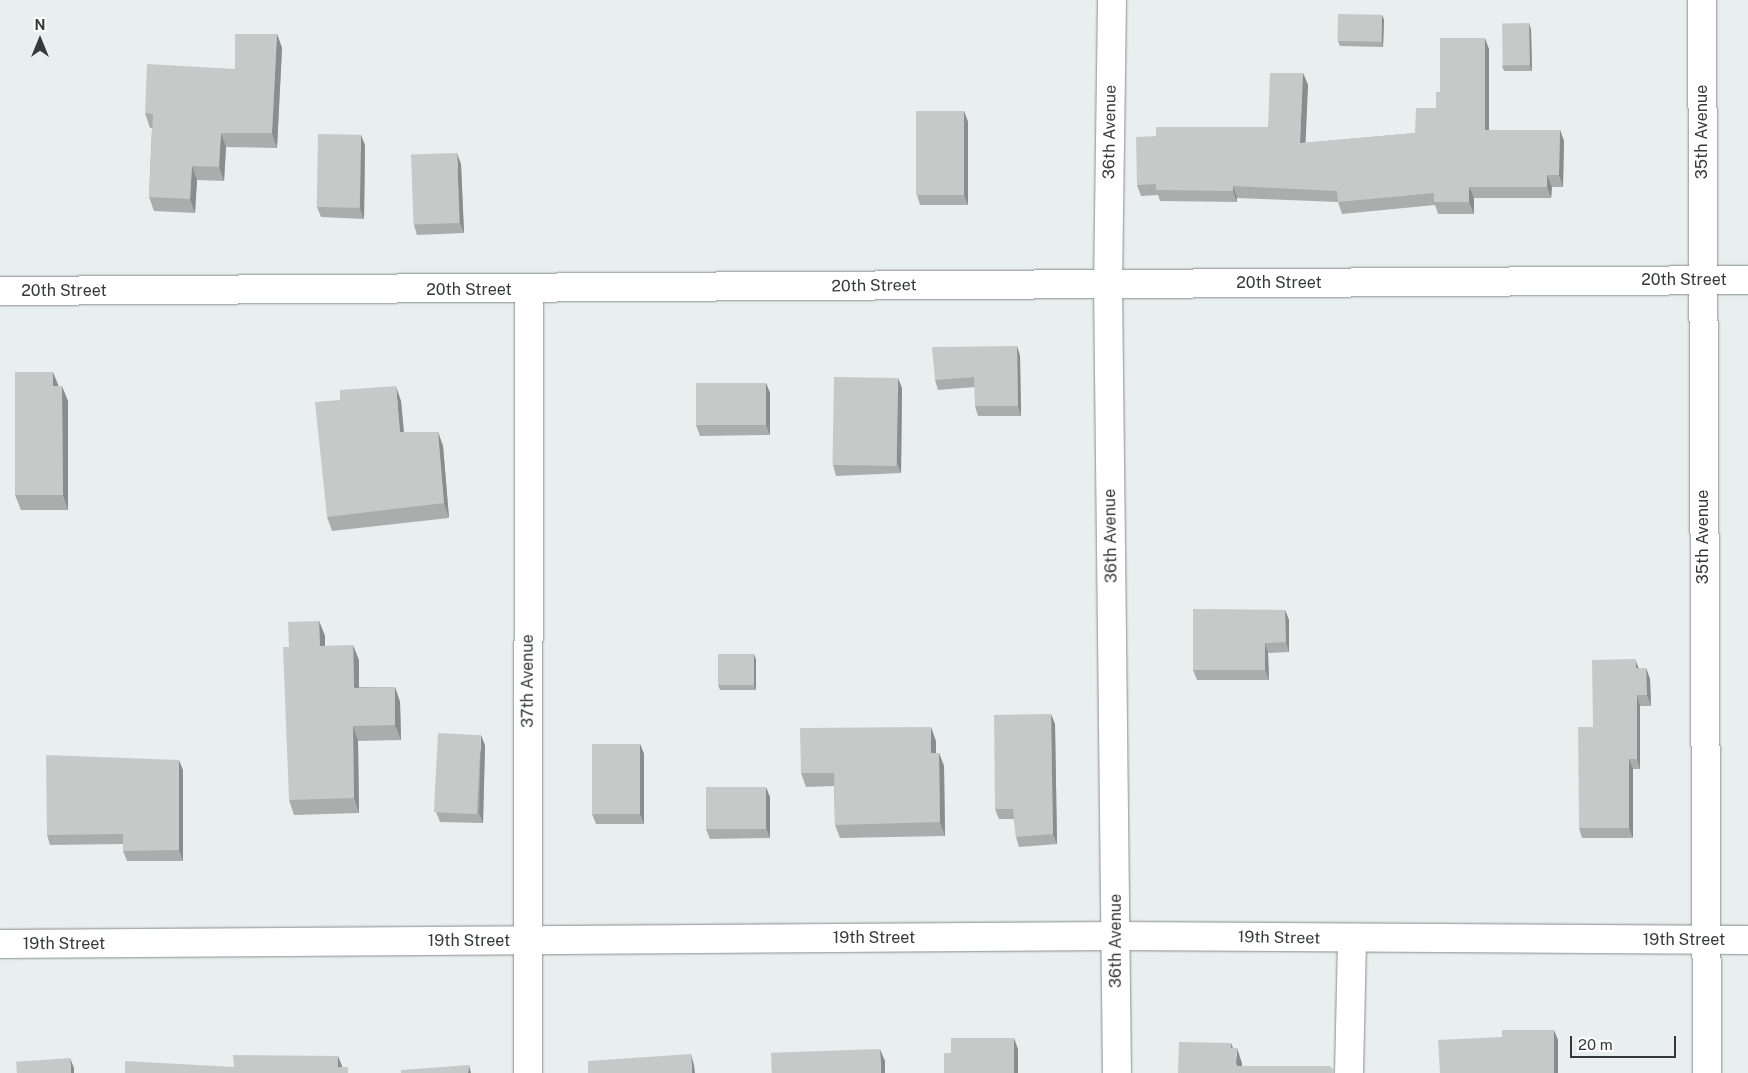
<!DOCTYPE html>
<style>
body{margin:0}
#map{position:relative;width:1748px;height:1073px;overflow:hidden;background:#e9efef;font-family:"Public Sans",sans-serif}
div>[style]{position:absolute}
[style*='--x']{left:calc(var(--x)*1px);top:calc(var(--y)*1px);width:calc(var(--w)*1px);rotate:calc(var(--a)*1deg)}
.roads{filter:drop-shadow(0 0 1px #878d8d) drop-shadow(0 0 1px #878d8d)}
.minor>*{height:28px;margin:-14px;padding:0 14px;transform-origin:14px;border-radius:14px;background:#fff}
.wall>*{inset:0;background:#a9aead}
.shaded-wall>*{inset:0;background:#8a8d8d}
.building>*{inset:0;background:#c5cac9;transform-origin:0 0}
span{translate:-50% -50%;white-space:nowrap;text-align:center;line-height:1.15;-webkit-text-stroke:4.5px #fff;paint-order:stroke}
.street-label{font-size:16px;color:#373939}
.north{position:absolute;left:15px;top:15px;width:50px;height:50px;-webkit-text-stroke:4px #fff;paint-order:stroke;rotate:0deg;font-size:14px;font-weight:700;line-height:20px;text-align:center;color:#373939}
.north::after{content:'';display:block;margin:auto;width:18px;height:22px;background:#373939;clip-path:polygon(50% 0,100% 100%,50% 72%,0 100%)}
.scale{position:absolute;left:1570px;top:1036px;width:106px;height:22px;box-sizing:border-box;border:2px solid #373939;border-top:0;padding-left:6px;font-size:15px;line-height:18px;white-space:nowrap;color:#373939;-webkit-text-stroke:4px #fff;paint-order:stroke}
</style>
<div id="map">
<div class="roads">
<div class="minor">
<div style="--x:1112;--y:0;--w:284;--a:90.8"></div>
<div style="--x:1108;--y:284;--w:789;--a:89.35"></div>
<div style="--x:1702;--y:0;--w:1073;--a:89.73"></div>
<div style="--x:0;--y:291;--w:1748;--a:-0.36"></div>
<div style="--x:0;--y:944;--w:1117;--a:-0.41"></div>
<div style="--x:1117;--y:936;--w:631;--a:0.36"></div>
<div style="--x:528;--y:1073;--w:783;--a:-89.93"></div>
<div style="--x:1349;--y:1073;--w:134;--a:-88.7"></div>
</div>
</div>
<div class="wall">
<div style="clip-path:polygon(1382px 15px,1384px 20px,1383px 47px,1340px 46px,1338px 41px)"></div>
<div style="clip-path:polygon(1531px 29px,1532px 71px,1504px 71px,1502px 66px)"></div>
<div style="clip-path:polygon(277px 34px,282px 48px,277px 148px,226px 147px,224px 181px,197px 180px,195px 213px,154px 211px,149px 197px,152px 128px,150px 128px,145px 113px,235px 69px)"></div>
<div style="clip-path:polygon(1489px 49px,1489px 130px,1560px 130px,1564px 141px,1563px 187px,1552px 187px,1551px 198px,1474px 198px,1474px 214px,1438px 214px,1435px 205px,1342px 214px,1338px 202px,1237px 198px,1237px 202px,1160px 201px,1158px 195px,1141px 196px,1137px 185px,1156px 136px,1268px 127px,1303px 73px,1308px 85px,1305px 143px,1415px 133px,1436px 108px,1440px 92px)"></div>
<div style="clip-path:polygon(964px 111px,968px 122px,968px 205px,920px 205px,917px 195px)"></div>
<div style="clip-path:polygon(365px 145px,364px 219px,321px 217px,317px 207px)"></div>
<div style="clip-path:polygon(461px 164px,464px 233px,417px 235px,414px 225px)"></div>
<div style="clip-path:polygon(1017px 346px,1020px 356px,1021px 416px,978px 416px,975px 406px,975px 387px,938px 390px,935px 380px)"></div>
<div style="clip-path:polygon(766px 383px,770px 393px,770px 435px,700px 436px,696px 425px)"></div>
<div style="clip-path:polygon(58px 386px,68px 401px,68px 510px,21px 510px,15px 495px)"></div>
<div style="clip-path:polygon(902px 388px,901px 473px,836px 476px,833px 465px)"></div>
<div style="clip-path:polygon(401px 401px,404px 432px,438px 432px,443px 446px,449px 518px,332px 531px,327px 517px)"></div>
<div style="clip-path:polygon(1285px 610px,1289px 620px,1289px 652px,1268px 653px,1269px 680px,1197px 680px,1193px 670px)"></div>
<div style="clip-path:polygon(319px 621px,325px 636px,325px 646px,359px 660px,359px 687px,395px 687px,400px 702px,401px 740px,358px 741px,359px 813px,294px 815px,289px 800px,289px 647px)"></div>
<div style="clip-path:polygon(754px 654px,756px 660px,756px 690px,720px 690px,718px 685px)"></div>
<div style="clip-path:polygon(1638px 668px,1646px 668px,1650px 679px,1651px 706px,1640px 706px,1640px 769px,1633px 769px,1633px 838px,1582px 838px,1579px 828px,1593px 727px)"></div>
<div style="clip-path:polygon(1055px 724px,1057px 844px,1019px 847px,1016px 837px,1014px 819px,999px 819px,995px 809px)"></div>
<div style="clip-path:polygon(936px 741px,936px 753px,939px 753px,944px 766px,945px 836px,840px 838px,835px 825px,834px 786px,806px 787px,801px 773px)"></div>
<div style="clip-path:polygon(640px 744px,644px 754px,644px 824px,596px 824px,592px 814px)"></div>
<div style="clip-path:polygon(485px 745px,483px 823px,440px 822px,436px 812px)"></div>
<div style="clip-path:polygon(183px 770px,183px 861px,127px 861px,123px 851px,123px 844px,50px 845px,47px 835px)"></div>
<div style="clip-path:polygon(770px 797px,770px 838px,710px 839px,706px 829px)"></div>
</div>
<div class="shaded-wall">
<div style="clip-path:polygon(1382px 15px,1384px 20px,1383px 47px,1382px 42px)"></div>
<div style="clip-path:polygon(1529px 23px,1531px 29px,1532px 71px,1530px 65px)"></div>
<div style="clip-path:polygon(277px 34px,282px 48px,277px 148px,272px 133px)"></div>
<div style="clip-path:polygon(1485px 38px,1489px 49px,1489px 141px,1485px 130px)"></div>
<div style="clip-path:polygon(1303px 73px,1308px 85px,1305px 155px,1300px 143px)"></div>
<div style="clip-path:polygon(964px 111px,968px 122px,968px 205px,964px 195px)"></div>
<div style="clip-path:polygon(1560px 130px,1564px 141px,1563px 187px,1559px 175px)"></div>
<div style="clip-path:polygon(221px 133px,226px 147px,224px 181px,219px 167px)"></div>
<div style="clip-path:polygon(361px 135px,365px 145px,364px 219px,360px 209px)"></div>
<div style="clip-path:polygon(457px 153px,461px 164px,464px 233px,460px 223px)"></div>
<div style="clip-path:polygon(192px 166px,197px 180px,195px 213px,190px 199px)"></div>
<div style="clip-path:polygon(1547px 175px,1552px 187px,1551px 198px,1547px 187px)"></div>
<div style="clip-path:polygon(1233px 186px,1237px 198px,1237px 202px,1233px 191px)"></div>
<div style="clip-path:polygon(1469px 187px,1474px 198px,1474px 214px,1469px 202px)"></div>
<div style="clip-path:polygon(1017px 346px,1020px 356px,1021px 416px,1018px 406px)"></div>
<div style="clip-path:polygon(53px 372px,59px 387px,53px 386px)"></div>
<div style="clip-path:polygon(898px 378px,902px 388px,901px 473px,897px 463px)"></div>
<div style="clip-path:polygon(766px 383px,770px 393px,770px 435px,766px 425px)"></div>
<div style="clip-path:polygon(62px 386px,68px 401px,68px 510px,63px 495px)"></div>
<div style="clip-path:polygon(396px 386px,401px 401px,405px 446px,400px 432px)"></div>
<div style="clip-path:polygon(438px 432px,443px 446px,449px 518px,444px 503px)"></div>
<div style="clip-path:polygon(1285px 610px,1289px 620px,1289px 652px,1286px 642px)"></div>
<div style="clip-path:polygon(319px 621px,325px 636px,325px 661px,320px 646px)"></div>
<div style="clip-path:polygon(1265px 643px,1268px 653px,1269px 680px,1265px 670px)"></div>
<div style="clip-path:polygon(353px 645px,359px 660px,359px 702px,354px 688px)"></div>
<div style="clip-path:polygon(754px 654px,756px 660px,756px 690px,754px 685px)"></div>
<div style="clip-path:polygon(1635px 659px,1639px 669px,1636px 668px)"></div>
<div style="clip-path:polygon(1646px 668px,1650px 679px,1651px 706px,1647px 695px)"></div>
<div style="clip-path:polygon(395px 687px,400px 702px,401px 740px,395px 725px)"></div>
<div style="clip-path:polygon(1637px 695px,1640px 706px,1640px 769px,1637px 759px)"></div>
<div style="clip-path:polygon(1051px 714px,1055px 724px,1057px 844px,1053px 834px)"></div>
<div style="clip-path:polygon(353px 726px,358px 741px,359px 813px,354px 798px)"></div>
<div style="clip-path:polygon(931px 727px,936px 741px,936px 766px,931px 753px)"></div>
<div style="clip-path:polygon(481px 735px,485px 745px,483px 823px,479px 813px)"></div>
<div style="clip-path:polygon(640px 744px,644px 754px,644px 824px,640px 814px)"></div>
<div style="clip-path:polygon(939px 753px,944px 766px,945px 836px,940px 822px)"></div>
<div style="clip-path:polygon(1629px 759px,1633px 769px,1633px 838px,1629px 828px)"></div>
<div style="clip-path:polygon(179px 760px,183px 770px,183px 861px,179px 850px)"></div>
<div style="clip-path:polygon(766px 787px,770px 797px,770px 838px,766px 828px)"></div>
<div style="clip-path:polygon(1554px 1030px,1558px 1040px,1558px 1073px,1554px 1073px)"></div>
<div style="clip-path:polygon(1014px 1038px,1018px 1049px,1018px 1073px,1014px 1073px)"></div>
<div style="clip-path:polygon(1231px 1043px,1237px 1058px,1237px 1048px,1242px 1063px,1242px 1073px,1239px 1073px,1231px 1048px)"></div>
<div style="clip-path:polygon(880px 1049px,885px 1061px,885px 1073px,881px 1073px)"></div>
<div style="clip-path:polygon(691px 1054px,694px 1065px,695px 1073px,692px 1073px)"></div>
<div style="clip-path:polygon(338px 1056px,342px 1066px,342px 1073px,338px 1067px)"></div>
<div style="clip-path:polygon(70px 1058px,74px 1068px,74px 1073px,71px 1073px)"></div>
<div style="clip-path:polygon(469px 1065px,471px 1073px,468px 1073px)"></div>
</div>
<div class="building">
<div style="left:1338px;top:14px;width:44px;height:27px;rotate:1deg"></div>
<div style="left:1529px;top:23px;width:42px;height:27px;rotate:89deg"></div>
<div style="clip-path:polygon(235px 34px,277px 34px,272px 133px,221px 133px,219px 167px,192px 166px,190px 199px,149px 197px,153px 114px,145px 113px,147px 64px,235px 69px)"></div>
<div style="clip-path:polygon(1440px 38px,1485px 38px,1485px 130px,1560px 130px,1559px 175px,1547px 175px,1547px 187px,1469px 187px,1469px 202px,1434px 202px,1434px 193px,1338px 202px,1337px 191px,1233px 186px,1233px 191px,1156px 190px,1156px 184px,1137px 185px,1136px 137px,1156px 136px,1156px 127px,1268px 127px,1270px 73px,1303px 73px,1300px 143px,1415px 133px,1416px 108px,1436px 108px,1436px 92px,1440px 92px)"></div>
<div style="left:916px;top:111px;width:48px;height:84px"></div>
<div style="left:318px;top:134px;width:43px;height:73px;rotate:1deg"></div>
<div style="left:457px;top:153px;width:70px;height:46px;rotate:88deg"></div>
<div style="clip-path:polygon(1017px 346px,1018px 406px,975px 406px,974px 377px,935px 380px,932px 347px)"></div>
<div style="clip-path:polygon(15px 372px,53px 372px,53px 386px,62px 386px,63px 495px,15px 495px)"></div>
<div style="left:834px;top:377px;width:64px;height:88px;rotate:1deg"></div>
<div style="left:766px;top:383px;width:42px;height:70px;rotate:90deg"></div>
<div style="clip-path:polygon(396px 386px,400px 432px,438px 432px,444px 503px,327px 517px,315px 402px,340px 400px,340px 390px)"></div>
<div style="clip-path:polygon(1193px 609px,1285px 610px,1286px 642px,1265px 643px,1265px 670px,1193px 670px)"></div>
<div style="clip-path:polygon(319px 621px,320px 646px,353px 645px,354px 688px,395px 687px,395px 725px,353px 726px,354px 798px,289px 800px,283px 647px,289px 647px,288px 622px)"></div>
<div style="left:754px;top:654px;width:31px;height:36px;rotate:90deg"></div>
<div style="clip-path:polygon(1635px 659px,1636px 668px,1646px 668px,1647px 695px,1637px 695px,1637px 759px,1629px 759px,1629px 828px,1579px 828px,1578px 727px,1593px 727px,1592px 660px)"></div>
<div style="clip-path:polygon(1051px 714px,1053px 834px,1016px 837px,1013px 809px,995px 809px,994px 715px)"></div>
<div style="clip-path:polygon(931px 727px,931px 753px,939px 753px,940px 822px,835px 825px,834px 773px,801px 773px,800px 728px)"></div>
<div style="left:438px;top:733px;width:43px;height:79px;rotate:3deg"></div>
<div style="left:592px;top:744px;width:48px;height:70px"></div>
<div style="clip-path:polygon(46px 755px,179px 760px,179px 850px,123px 851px,123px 834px,47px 835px)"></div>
<div style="left:706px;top:787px;width:60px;height:42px"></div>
<div style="clip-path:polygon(1502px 1030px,1554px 1030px,1554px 1073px,1440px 1073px,1438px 1040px,1502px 1037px)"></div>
<div style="clip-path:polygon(951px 1038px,1014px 1038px,1014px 1073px,944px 1073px,944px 1053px,951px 1053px)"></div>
<div style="clip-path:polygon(1179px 1042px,1231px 1043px,1231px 1048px,1237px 1048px,1236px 1066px,1330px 1066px,1334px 1070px,1334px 1073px,1178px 1073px)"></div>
<div style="left:880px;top:1049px;width:24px;height:109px;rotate:88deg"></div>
<div style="clip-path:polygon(691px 1054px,692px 1073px,588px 1073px,588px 1061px)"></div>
<div style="clip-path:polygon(233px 1055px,338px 1056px,338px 1067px,348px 1067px,348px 1073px,125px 1073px,125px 1061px,234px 1067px)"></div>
<div style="left:70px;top:1058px;width:15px;height:54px;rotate:86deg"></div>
<div style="clip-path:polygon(469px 1065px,468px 1073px,401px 1073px,401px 1070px)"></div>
</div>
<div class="street-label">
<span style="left:1110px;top:132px;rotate:-89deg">36th Avenue</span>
<span style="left:1702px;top:132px;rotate:-90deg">35th Avenue</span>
<span style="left:1684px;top:280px">20th Street</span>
<span style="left:1279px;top:283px">20th Street</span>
<span style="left:874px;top:286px;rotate:-1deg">20th Street</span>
<span style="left:469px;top:290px">20th Street</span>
<span style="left:64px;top:291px">20th Street</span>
<span style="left:1111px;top:536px;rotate:-91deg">36th Avenue</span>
<span style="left:1703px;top:537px;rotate:-90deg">35th Avenue</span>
<span style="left:528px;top:681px;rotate:-90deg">37th Avenue</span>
<span style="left:874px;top:938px">19th Street</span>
<span style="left:1279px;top:938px;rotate:1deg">19th Street</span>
<span style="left:1684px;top:940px">19th Street</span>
<span style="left:469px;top:941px">19th Street</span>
<span style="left:1116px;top:941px;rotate:-90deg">36th Avenue</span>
<span style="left:64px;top:944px">19th Street</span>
</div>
<div class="north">N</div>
<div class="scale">20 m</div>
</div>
